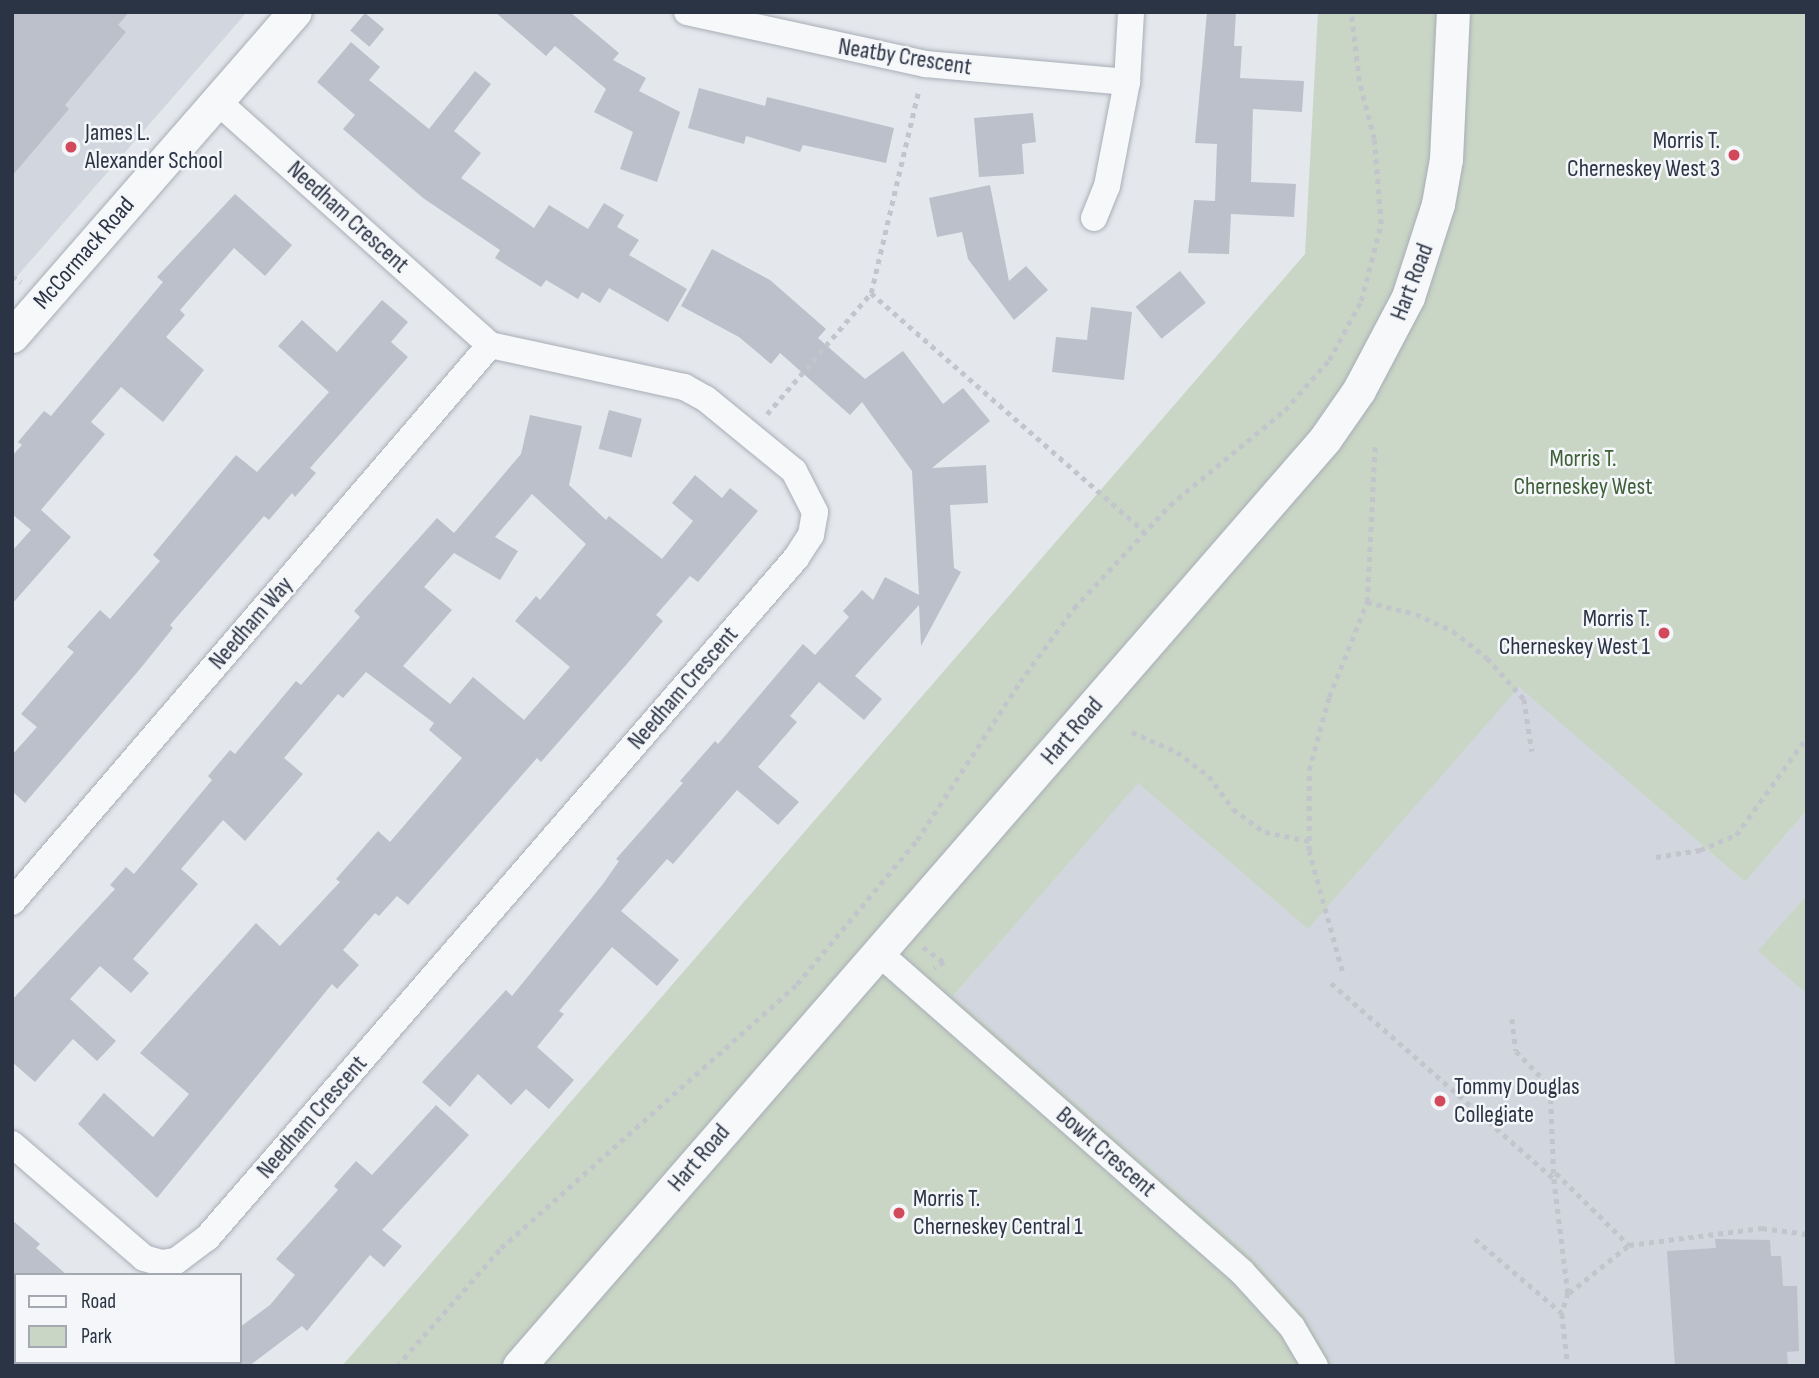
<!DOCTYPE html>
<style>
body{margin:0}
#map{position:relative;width:1819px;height:1378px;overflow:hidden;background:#e4e7ec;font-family:"Sofia Sans Condensed",sans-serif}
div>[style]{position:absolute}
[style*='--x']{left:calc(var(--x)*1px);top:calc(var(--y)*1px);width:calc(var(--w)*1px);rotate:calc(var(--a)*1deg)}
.built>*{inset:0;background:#d2d6de}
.green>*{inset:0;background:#c9d6c5}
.building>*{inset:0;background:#bbc0ca;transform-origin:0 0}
.path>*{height:4.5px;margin-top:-2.25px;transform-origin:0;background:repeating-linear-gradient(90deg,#c2c5cb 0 5px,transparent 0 10px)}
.roads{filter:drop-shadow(0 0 2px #a9aeb7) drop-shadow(0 0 2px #a9aeb7)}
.minor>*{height:26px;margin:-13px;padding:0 13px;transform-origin:13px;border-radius:13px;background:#f7f8fa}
.tertiary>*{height:33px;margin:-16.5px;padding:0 16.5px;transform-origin:16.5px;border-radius:16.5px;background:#f7f8fa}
.dots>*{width:19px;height:19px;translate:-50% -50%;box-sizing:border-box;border:4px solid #f4f6f9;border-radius:50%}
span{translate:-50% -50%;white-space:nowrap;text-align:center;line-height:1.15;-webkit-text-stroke:5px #f4f6f9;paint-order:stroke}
.street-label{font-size:24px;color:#2b3445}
.poi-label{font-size:24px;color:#2b3445}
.left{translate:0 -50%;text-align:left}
.right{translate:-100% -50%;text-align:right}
.park-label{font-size:24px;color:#3f6138}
.frame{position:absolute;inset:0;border:14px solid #2b3445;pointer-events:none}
.legend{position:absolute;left:14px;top:1273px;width:228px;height:91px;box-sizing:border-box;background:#f4f6f9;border:2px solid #a4a8b1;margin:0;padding:9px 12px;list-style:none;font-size:21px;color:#2b3445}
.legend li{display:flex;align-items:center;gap:14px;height:35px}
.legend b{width:35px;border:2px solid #a4a8b1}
</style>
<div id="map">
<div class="built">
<div style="clip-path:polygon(12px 12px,247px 12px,12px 282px)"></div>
<div style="clip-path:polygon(1519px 686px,1745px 882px,1807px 810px,1807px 1366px,1333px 1366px,1304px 1315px,1248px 1254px,953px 996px,1138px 782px,1308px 928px)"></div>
</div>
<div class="green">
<div style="clip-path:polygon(1318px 12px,1807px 12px,1807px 810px,1745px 882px,1519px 687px,1308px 929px,1138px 783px,953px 996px,1248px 1254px,1304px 1315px,1333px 1366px,342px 1366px,1305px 254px)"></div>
<div style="clip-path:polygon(1807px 895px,1807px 994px,1758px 951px)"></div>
</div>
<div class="building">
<div style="clip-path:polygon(12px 12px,129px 12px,118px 25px,126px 32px,65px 105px,69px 109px,12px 176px)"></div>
<div style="clip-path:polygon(495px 12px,570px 12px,619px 53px,613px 60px,646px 78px,639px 91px,680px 112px,657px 182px,620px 169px,633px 132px,594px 112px,606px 89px,555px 46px,546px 56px)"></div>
<div style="clip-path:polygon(1207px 12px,1236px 12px,1234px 46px,1242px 46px,1240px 78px,1304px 81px,1302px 112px,1253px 109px,1251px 182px,1296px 184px,1294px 217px,1231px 214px,1229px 254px,1188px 253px,1194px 200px,1215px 201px,1217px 144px,1195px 143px)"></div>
<div style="left:365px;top:13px;width:25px;height:23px;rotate:40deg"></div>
<div style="clip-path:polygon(351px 42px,380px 67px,369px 80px,429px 129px,475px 71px,491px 84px,454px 131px,481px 153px,461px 178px,534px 228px,549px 205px,588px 229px,604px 203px,624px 215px,617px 227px,639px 240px,629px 255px,687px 289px,668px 322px,609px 288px,600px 303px,582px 292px,578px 299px,546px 280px,541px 287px,495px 258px,500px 250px,423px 198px,343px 129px,355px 115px,317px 82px)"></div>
<div style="clip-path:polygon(699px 88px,765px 106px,767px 97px,894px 128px,886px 163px,803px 145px,800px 152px,746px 136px,744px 144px,688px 128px)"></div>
<div style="clip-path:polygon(1033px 113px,1036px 142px,1022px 144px,1024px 174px,979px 177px,974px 118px)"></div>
<div style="clip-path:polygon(990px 185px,1009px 281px,1026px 266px,1048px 290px,1014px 320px,968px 259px,962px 232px,937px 237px,929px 198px)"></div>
<div style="clip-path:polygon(235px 194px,292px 245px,265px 276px,234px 248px,180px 310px,185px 315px,166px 337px,204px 370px,163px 422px,121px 387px,91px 422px,105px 434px,41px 510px,71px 537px,12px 604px,12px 551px,31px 530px,12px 514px,12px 456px,22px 445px,18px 442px,44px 411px,51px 416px,163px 282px,157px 277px)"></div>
<div style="clip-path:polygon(712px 249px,770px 280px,826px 329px,818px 338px,865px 379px,903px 351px,943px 404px,963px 388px,990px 421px,932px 468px,986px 465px,988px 503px,950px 505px,954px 568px,961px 572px,921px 646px,919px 605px,855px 676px,882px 699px,864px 720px,819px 682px,790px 716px,797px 722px,758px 767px,799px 802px,778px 825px,737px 790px,673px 864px,667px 859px,621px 911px,679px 960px,657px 986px,612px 947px,559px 1011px,564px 1014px,537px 1047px,574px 1080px,549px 1109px,526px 1089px,511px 1105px,478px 1074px,450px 1107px,422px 1082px,506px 990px,512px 996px,603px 884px,619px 861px,616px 859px,683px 783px,680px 781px,715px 741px,718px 744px,803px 644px,815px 655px,849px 617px,843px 611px,862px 590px,873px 600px,885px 577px,919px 595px,912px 471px,862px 402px,850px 415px,780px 353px,771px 364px,739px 337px,681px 306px)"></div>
<div style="left:1180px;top:271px;width:41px;height:57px;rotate:51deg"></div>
<div style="clip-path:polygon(382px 300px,408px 322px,391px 342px,408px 357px,310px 468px,316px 473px,295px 497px,292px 493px,269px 520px,264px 516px,170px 625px,173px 628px,140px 669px,25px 803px,12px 791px,12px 755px,37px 727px,21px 714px,74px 652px,67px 647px,100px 610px,110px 619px,160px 561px,153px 555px,236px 455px,257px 472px,329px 392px,278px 346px,302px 320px,337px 352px)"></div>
<div style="clip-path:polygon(1091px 307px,1132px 312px,1124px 380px,1052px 372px,1056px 337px,1087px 340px)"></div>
<div style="left:609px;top:410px;width:34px;height:40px;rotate:15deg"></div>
<div style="clip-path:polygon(evenodd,530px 415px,582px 426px,569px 485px,606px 520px,609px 516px,662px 559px,693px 521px,672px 503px,695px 475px,722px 498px,730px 488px,758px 511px,698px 582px,690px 576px,656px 615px,663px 621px,626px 665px,541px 762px,537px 758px,408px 905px,397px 896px,379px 916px,375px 913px,343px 950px,359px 965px,337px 989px,332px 984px,157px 1198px,78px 1124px,104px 1093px,153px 1137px,189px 1094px,140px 1053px,256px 923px,280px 946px,340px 882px,336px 879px,378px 831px,390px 842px,462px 758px,429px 730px,434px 723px,366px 672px,343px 698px,338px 694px,284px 758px,303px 774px,245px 841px,223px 820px,181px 869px,198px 884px,133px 959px,149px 973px,131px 993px,100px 966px,70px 999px,116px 1041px,97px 1061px,73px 1039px,35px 1082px,12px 1062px,12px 1000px,115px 889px,110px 885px,126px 867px,134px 874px,212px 780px,208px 776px,230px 750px,235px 754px,296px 681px,301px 685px,360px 617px,354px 611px,437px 518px,454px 533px,521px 454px,530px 415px,532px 494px,586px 544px,540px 600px,536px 596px,515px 621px,570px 667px,524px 720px,473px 677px,450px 704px,403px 666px,452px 610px,424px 587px,454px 553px,500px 580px,518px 551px,495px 537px,532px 494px)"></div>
<div style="clip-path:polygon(436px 1105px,469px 1135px,382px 1230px,402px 1246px,384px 1267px,370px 1255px,307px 1331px,302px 1326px,249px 1366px,240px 1366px,240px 1327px,270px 1305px,295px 1275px,276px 1259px,338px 1190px,334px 1186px,356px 1161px,372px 1175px)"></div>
<div style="clip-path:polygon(12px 1220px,40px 1244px,36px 1248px,67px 1275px,12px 1275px)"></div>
<div style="clip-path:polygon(1715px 1239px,1770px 1240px,1771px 1256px,1781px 1256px,1783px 1286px,1797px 1286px,1799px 1351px,1787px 1352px,1788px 1366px,1675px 1366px,1667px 1251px,1716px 1248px)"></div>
</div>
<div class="path">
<div style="--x:12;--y:276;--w:11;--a:34"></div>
<div style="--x:871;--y:293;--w:362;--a:41.1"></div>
<div style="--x:767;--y:414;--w:160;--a:-49.3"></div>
<div style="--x:871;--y:293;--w:210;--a:-76.8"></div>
<div style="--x:1367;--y:602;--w:157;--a:-87.1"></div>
<div style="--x:1132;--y:732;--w:49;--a:24"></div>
<div style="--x:1177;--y:752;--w:40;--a:37"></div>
<div style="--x:1209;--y:776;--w:41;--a:54"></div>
<div style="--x:1233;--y:809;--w:39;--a:36"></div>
<div style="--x:1265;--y:832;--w:45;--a:11.6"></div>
<div style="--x:1656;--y:857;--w:45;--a:-9"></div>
<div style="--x:1700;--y:850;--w:39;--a:-23"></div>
<div style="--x:1736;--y:835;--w:121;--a:-54.1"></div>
<div style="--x:923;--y:947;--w:26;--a:36"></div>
<div style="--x:944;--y:962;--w:12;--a:145"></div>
<div style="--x:1342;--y:971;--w:124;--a:-105.4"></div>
<div style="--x:1309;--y:851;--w:81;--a:-90"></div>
<div style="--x:1309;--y:770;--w:76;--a:-74.7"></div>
<div style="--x:1329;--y:697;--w:102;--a:-68.2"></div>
<div style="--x:1367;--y:602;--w:50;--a:13.8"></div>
<div style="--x:1416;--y:614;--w:41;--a:24.7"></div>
<div style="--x:1453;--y:631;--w:43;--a:38.5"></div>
<div style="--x:1487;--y:658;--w:55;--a:47.9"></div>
<div style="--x:1524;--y:699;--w:53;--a:81.3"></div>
<div style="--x:1331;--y:983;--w:297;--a:41.3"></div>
<div style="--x:1512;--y:1019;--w:32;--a:83"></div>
<div style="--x:1516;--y:1051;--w:39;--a:46"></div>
<div style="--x:1543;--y:1079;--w:22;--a:68"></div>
<div style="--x:1551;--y:1099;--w:80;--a:87.9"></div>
<div style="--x:1554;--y:1179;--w:115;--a:83"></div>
<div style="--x:1568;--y:1293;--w:22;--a:106"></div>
<div style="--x:1562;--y:1314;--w:52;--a:83.4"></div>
<div style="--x:1556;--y:1173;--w:103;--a:44.6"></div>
<div style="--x:1629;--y:1245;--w:134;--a:-7.3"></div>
<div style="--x:1762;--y:1228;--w:45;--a:7.6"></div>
<div style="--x:1475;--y:1239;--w:114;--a:40.4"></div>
<div style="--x:1569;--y:1293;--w:77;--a:-38.7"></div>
<div style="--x:126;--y:1366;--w:4;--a:-76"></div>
<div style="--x:397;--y:1366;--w:157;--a:-48.6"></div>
<div style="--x:501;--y:1248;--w:397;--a:-41.7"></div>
<div style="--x:797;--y:984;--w:187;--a:-50.2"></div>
<div style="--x:917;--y:840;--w:189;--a:-56.9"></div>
<div style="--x:1020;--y:682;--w:92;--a:-53.9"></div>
<div style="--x:1074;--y:608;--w:141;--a:-47"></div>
<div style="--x:1170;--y:505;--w:149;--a:-39.6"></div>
<div style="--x:1285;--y:410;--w:67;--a:-48.7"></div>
<div style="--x:1329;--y:360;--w:67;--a:-61.5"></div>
<div style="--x:1361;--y:301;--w:80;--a:-75.4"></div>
<div style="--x:1381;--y:224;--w:85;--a:-94.7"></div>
<div style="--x:1374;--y:139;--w:60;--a:-104.5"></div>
<div style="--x:1359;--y:81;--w:69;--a:-96.6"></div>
</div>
<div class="roads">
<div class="minor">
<div style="--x:687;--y:12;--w:244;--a:12.3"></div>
<div style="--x:925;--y:64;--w:203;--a:5.1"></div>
<div style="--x:1127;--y:82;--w:70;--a:-86.7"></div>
<div style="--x:1094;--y:218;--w:35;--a:-68"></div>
<div style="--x:1107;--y:186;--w:106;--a:-79.1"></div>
<div style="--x:12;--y:902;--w:734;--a:-49.36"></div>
<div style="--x:879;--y:953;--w:483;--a:41.3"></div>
<div style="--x:1242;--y:1272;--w:74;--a:47.7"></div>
<div style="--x:1292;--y:1327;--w:45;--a:59.5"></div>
<div style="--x:12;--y:1144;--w:174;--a:40.8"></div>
<div style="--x:144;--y:1258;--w:18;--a:16"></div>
<div style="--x:161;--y:1263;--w:15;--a:-8"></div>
<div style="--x:176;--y:1261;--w:39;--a:-37"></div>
<div style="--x:207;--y:1238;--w:900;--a:-49.1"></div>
<div style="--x:796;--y:558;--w:27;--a:-57"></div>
<div style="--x:811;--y:535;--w:23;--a:-80"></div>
<div style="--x:815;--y:512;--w:46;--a:-117.1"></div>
<div style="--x:794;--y:471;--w:114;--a:-140.7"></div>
<div style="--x:706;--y:399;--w:25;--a:-151"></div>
<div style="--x:684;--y:387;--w:198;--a:-167.8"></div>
<div style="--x:490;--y:345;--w:366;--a:-138.2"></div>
</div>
<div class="tertiary">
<div style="--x:12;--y:336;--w:430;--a:-48.9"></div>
<div style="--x:519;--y:1366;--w:1228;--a:-48.99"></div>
<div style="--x:1325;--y:439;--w:60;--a:-55.2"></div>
<div style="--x:1359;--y:390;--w:105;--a:-62.2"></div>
<div style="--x:1408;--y:297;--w:98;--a:-72.1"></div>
<div style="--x:1438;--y:204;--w:46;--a:-79.9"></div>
<div style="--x:1446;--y:159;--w:147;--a:-87.3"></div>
</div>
</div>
<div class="dots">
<div style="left:71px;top:147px;background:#d1495b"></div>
<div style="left:1734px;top:155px;background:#d1495b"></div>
<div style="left:1664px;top:633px;background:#d1495b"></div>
<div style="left:1440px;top:1101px;background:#d1495b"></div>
<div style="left:899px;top:1213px;background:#d1495b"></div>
</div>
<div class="street-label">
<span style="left:905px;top:57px;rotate:9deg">Neatby Crescent</span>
<span style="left:348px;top:217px;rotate:42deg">Needham Crescent</span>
<span style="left:84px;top:253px;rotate:-49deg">McCormack Road</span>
<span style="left:1412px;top:282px;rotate:-69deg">Hart Road</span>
<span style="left:251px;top:623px;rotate:-49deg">Needham Way</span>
<span style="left:683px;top:688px;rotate:-49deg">Needham Crescent</span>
<span style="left:1072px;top:731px;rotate:-49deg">Hart Road</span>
<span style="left:312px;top:1117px;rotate:-49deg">Needham Crescent</span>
<span style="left:1106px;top:1152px;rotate:41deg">Bowlt Crescent</span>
<span style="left:699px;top:1158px;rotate:-49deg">Hart Road</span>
</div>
<div class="poi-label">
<span class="left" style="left:85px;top:147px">James L.<br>Alexander School</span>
<span class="right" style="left:1720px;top:155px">Morris T.<br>Cherneskey West 3</span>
<span class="right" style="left:1650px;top:633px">Morris T.<br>Cherneskey West 1</span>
<span class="left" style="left:1454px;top:1101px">Tommy Douglas<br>Collegiate</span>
<span class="left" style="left:913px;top:1213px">Morris T.<br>Cherneskey Central 1</span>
</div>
<div class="park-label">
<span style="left:1583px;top:473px">Morris T.<br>Cherneskey West</span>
</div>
<div class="frame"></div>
<ul class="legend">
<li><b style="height:9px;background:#f7f8fa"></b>Road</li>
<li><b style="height:19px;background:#c9d6c5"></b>Park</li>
</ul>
</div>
